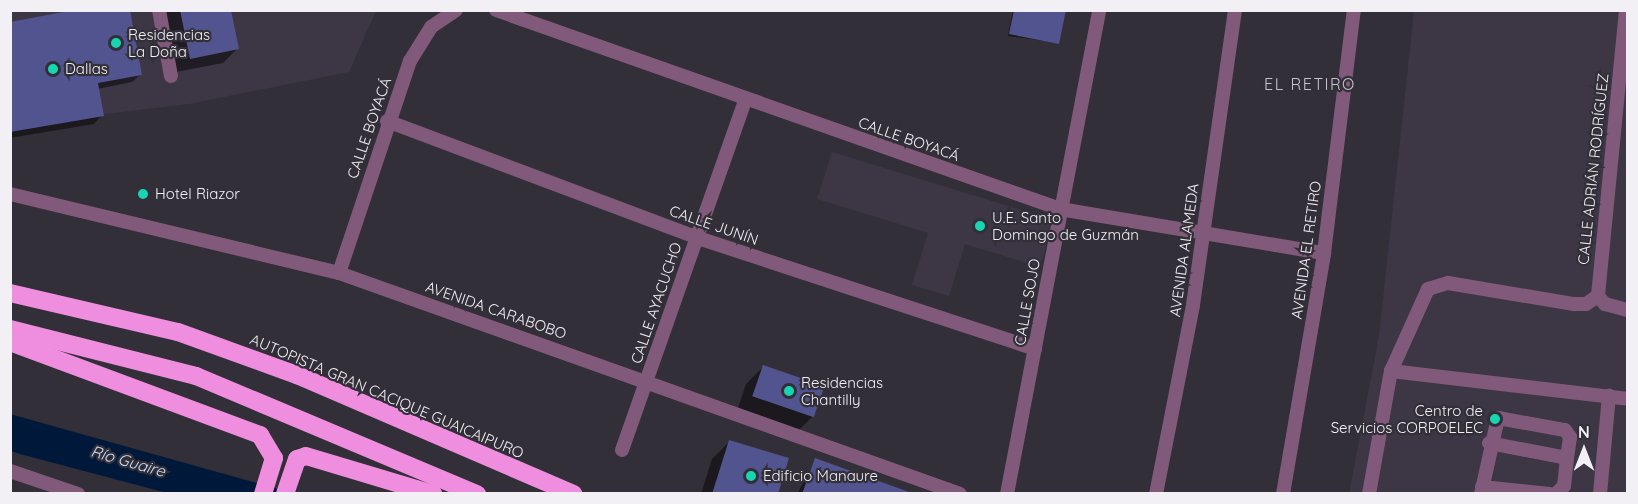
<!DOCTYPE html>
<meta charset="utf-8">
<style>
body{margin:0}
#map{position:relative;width:1638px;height:504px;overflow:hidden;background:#332f38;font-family:Quicksand,sans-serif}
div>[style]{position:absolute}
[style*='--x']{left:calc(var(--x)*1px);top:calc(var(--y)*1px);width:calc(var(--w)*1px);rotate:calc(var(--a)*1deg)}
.built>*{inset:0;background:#3d3645}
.water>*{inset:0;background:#00193b}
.shadow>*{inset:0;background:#0007}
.building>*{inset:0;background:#52548f;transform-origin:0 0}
.minor>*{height:14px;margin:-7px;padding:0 7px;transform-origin:7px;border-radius:7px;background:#81597a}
.highway>*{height:18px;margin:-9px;padding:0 9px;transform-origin:9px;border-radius:9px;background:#ef8dde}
.dots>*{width:16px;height:16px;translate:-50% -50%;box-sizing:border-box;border:3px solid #332f38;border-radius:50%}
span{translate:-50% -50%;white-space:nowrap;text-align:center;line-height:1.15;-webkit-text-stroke:4.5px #332f38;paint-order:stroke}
.poi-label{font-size:15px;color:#f2eff5}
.left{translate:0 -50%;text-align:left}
.right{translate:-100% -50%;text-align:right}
.street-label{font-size:15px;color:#f2eff5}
.neighbourhood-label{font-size:16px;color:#c6c1cd;letter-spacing:1.5px}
.water-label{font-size:16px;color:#c6defd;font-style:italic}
.frame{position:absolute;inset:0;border:12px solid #f2eff5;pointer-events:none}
.north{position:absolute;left:1554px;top:420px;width:60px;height:60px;-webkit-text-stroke:4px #332f38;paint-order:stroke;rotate:0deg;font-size:16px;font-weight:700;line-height:24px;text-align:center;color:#f2eff5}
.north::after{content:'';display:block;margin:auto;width:21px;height:27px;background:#f2eff5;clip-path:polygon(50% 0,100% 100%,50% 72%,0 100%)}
</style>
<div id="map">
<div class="built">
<div style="clip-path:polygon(11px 11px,376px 11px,349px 72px,189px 104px,11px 125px)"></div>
<div style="clip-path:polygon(1414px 11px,1627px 11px,1627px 493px,1349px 494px,1379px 336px)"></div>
<div style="clip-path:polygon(832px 152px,1054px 220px,1040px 267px,965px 244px,949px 296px,912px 285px,928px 233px,817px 199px)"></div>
</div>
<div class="water">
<div style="clip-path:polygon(10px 414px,246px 480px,292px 493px,167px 493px,20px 454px,11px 451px)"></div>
</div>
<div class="shadow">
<div style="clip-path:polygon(164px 10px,230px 10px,237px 49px,223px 63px,176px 72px)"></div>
<div style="clip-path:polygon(1013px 10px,1064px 10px,1058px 43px,1008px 36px)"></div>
<div style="clip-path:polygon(10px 23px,141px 74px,132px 82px,97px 89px,102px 115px,94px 124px,10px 138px)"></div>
<div style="clip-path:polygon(763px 367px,813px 416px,796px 433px,736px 414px,746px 384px)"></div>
<div style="clip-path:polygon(730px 441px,777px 494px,701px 494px,712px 459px)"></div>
<div style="clip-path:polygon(816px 460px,909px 494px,797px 494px)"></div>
</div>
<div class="building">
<div style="clip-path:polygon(74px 10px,130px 10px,142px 75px,98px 83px,104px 116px,10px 132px,10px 22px)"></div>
<div style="clip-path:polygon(180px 10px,231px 10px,239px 49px,190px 59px)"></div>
<div style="clip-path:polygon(1014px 10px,1066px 10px,1059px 44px,1009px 34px)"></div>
<div style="left:763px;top:365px;width:65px;height:33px;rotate:19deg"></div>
<div style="clip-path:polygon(729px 440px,789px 458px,778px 494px,712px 494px)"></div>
<div style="clip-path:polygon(815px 458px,909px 492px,909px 494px,802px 494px)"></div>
</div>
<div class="minor">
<div style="--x:159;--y:10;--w:67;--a:79.7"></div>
<div style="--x:496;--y:10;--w:598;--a:19.43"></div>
<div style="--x:1060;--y:209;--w:268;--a:9.5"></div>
<div style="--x:1626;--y:10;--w:287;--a:95.6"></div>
<div style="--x:1598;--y:296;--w:11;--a:49"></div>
<div style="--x:1605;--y:304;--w:24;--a:15"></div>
<div style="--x:387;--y:121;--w:329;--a:20.6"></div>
<div style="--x:695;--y:237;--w:358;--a:18.2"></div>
<div style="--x:10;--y:194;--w:338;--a:13.5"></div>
<div style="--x:339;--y:273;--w:659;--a:19.59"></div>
<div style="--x:339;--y:273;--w:224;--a:-71.5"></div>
<div style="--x:410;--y:61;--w:40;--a:-58"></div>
<div style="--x:431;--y:27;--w:30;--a:-34"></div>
<div style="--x:1391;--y:371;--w:239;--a:6.7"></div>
<div style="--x:1489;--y:443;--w:79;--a:10.9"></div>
<div style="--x:1567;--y:458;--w:28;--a:96"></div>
<div style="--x:1564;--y:486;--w:11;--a:135"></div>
<div style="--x:622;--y:450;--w:371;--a:-70.6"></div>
<div style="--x:10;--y:471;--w:72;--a:18.7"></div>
<div style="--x:1482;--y:487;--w:68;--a:5.9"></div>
<div style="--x:1007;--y:494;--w:493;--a:-79.2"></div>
<div style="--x:1156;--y:494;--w:193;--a:-78.9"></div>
<div style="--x:1193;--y:305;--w:298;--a:-81.9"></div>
<div style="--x:1283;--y:494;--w:244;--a:-80.3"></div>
<div style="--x:1324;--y:253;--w:245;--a:-83"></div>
<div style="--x:1369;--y:494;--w:125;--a:-79.9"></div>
<div style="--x:1391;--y:371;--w:90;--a:-65.7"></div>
<div style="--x:1428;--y:289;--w:21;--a:-17"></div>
<div style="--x:1448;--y:283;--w:128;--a:9.5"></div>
<div style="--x:1574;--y:304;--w:12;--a:0"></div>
<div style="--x:1586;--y:304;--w:14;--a:-34"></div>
<div style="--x:1481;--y:494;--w:78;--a:-77.4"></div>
<div style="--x:1498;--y:418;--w:68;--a:10.2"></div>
<div style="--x:1565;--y:430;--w:9;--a:54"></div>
<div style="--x:1570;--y:437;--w:21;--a:98"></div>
<div style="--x:1600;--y:494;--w:99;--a:-84.8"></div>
</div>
<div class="highway">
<div style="--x:10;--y:293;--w:172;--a:13.1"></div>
<div style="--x:178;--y:332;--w:127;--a:19.9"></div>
<div style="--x:297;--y:375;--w:301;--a:23.3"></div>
<div style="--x:10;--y:329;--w:192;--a:14.2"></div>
<div style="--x:196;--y:376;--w:305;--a:22.8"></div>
<div style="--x:10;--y:342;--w:267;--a:20.4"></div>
<div style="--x:260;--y:435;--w:27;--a:59"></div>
<div style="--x:274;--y:458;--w:38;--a:107"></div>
<div style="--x:285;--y:494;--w:37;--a:-71"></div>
<div style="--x:297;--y:459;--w:9;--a:-18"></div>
<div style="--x:306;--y:456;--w:133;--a:16.7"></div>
</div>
<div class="dots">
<div style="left:116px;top:43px;background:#18d5b2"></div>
<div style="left:53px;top:69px;background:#18d5b2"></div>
<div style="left:143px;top:194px;background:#18d5b2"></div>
<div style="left:980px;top:226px;background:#18d5b2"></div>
<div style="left:789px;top:391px;background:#18d5b2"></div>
<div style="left:1495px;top:419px;background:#18d5b2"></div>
<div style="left:751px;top:476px;background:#18d5b2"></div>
</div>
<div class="poi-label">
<span class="left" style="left:128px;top:43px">Residencias<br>La Doña</span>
<span class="left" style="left:65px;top:69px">Dallas</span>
<span class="left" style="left:155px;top:194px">Hotel Riazor</span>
<span class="left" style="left:992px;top:226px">U.E. Santo<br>Domingo de Guzmán</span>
<span class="left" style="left:801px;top:391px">Residencias<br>Chantilly</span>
<span class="right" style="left:1483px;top:419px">Centro de<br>Servicios CORPOELEC</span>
<span class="left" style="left:763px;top:476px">Edificio Manaure</span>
</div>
<div class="street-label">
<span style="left:369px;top:128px;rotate:-71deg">CALLE BOYACÁ</span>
<span style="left:909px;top:139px;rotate:19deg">CALLE BOYACÁ</span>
<span style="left:1593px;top:169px;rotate:-84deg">CALLE ADRIÁN RODRÍGUEZ</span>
<span style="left:714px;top:225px;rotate:19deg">CALLE JUNÍN</span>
<span style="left:1184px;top:250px;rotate:-82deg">AVENIDA ALAMEDA</span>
<span style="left:1306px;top:250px;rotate:-82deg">AVENIDA EL RETIRO</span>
<span style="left:1027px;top:302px;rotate:-80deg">CALLE SOJO</span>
<span style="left:656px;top:303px;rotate:-71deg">CALLE AYACUCHO</span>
<span style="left:496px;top:310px;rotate:19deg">AVENIDA CARABOBO</span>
<span style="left:387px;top:396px;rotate:23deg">AUTOPISTA GRAN CACIQUE GUAICAIPURO</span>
</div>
<div class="neighbourhood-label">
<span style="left:1310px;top:84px">EL RETIRO</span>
</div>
<div class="water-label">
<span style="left:128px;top:461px;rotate:16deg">Río Guaire</span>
</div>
<div class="frame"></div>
<div class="north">N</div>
</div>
